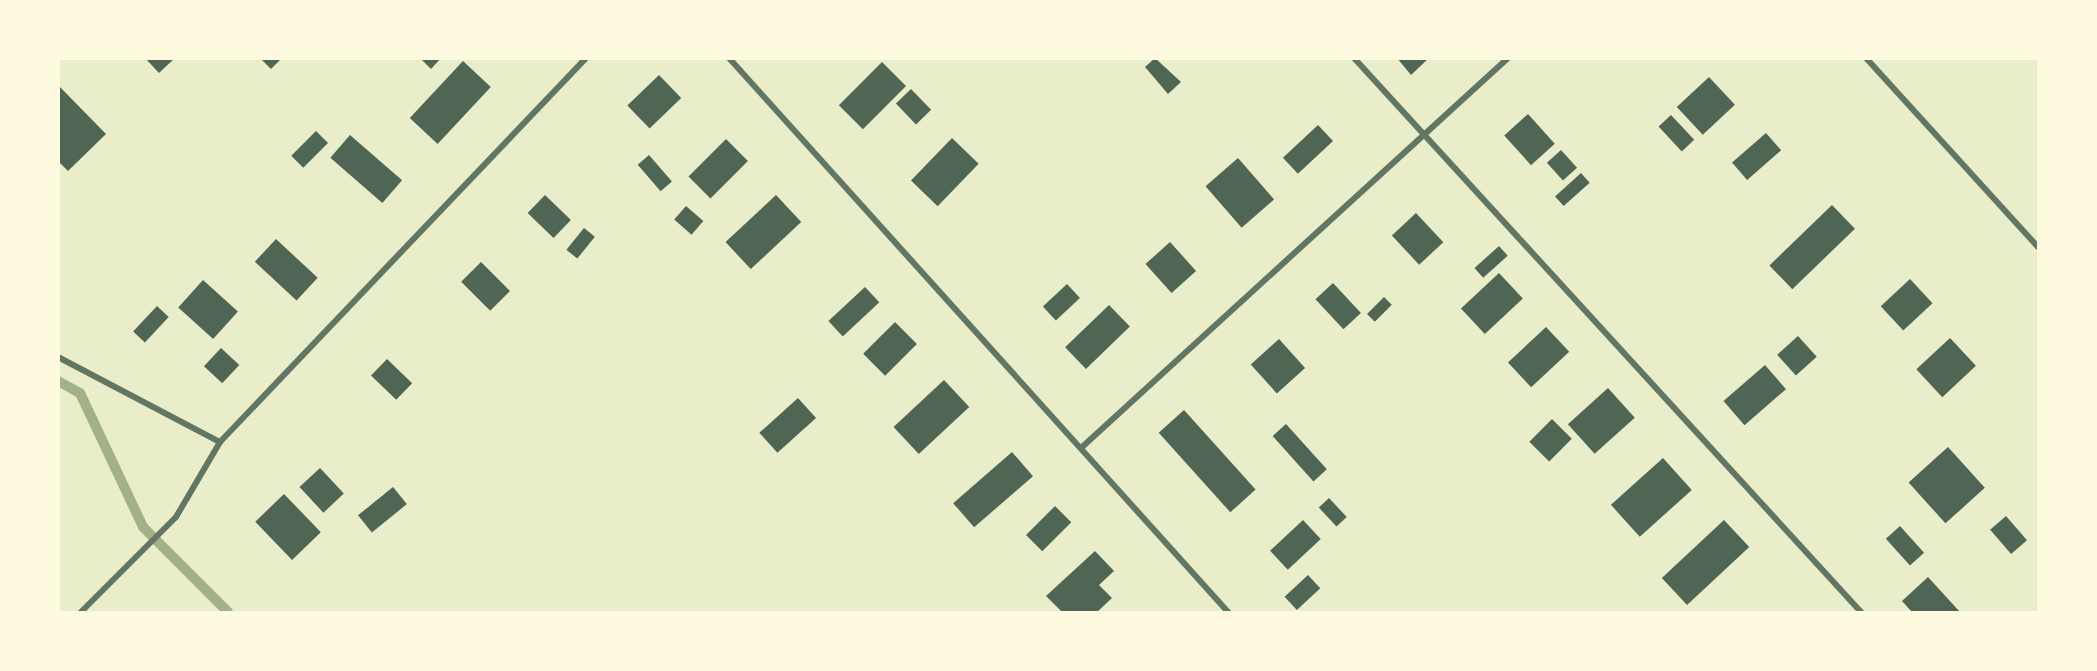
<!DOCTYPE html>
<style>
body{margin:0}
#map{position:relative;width:2097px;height:671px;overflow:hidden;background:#e9edc9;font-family:Inter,sans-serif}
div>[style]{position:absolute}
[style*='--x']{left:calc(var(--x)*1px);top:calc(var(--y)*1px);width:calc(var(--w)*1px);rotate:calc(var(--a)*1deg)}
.stream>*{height:10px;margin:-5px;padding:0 5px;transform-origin:5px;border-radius:5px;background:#a3b18a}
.building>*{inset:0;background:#4f6655;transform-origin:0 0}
.minor>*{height:6px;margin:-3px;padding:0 3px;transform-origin:3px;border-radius:3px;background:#617663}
span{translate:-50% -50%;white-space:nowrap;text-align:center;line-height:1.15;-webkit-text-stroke:4.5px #fefae0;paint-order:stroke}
.frame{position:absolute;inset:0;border:60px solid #fefae0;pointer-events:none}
</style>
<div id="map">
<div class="stream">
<div style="--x:58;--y:381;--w:25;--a:29"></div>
<div style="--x:80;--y:393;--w:148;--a:64.8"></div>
<div style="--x:143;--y:527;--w:120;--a:45"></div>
</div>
<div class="building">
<div style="clip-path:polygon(145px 58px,175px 58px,159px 73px)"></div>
<div style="clip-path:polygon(260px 58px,282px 58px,271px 69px)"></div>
<div style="clip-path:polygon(420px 58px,441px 58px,431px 69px)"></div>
<div style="clip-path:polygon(1155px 58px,1181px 82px,1168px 94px,1145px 67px)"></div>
<div style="clip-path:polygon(1397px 58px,1429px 58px,1411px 75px)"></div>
<div style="left:463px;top:61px;width:38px;height:78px;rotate:43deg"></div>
<div style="left:882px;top:62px;width:34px;height:61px;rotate:45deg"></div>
<div style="left:659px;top:75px;width:32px;height:44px;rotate:46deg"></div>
<div style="left:1709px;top:77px;width:38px;height:44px;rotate:47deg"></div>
<div style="clip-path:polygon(58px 85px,106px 134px,68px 171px,58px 161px)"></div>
<div style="left:911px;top:89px;width:29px;height:21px;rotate:46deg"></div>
<div style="left:1528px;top:114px;width:40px;height:32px;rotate:48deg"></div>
<div style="left:1671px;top:115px;width:34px;height:17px;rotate:47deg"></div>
<div style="left:1318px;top:125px;width:22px;height:48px;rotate:47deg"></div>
<div style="left:316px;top:131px;width:17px;height:35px;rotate:45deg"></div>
<div style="left:1766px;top:133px;width:23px;height:45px;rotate:49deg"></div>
<div style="left:350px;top:135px;width:69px;height:30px;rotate:41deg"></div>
<div style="left:952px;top:138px;width:37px;height:59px;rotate:44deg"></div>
<div style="left:726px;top:139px;width:31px;height:53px;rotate:45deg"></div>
<div style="left:1561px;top:150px;width:24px;height:19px;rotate:48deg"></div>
<div style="left:649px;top:155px;width:35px;height:15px;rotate:49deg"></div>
<div style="left:1238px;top:158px;width:55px;height:43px;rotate:49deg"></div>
<div style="left:1581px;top:173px;width:13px;height:35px;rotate:48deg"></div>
<div style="left:545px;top:195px;width:36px;height:25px;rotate:44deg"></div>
<div style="left:776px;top:195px;width:37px;height:69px;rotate:47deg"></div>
<div style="left:1832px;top:205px;width:33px;height:87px;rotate:46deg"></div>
<div style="left:686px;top:206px;width:23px;height:18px;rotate:41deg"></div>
<div style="left:1416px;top:213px;width:40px;height:33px;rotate:47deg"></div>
<div style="left:584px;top:228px;width:14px;height:28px;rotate:39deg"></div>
<div style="left:276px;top:239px;width:57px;height:31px;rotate:43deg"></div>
<div style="left:1170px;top:242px;width:39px;height:33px;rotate:48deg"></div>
<div style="left:1499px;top:246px;width:13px;height:33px;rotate:48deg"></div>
<div style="left:481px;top:262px;width:41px;height:28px;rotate:45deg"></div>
<div style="left:1499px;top:273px;width:35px;height:52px;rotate:47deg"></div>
<div style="left:1910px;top:279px;width:33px;height:40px;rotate:47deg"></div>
<div style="left:203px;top:280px;width:47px;height:37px;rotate:42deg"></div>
<div style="left:1333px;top:283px;width:41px;height:24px;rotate:47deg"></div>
<div style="left:1067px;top:284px;width:19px;height:33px;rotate:47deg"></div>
<div style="left:865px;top:287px;width:21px;height:50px;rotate:47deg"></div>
<div style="left:1384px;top:297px;width:11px;height:24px;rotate:45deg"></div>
<div style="left:1109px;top:305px;width:30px;height:61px;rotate:46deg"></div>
<div style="left:157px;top:306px;width:16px;height:35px;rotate:43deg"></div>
<div style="left:895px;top:322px;width:31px;height:45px;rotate:45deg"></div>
<div style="left:1546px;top:327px;width:34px;height:52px;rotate:47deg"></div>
<div style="left:1798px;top:336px;width:28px;height:28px;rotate:48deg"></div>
<div style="left:1950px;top:338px;width:38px;height:46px;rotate:47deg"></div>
<div style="left:1279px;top:339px;width:39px;height:38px;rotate:48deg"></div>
<div style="left:221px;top:348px;width:25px;height:25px;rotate:43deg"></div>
<div style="left:387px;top:359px;width:35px;height:23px;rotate:44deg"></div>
<div style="left:1765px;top:365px;width:32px;height:55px;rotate:49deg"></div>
<div style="left:944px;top:380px;width:37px;height:69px;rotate:47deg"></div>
<div style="left:1608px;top:388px;width:40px;height:54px;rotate:48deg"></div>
<div style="left:798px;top:398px;width:27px;height:52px;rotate:48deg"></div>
<div style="left:1184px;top:410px;width:107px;height:34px;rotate:48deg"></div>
<div style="left:1552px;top:419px;width:28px;height:32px;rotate:45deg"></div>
<div style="left:1286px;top:424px;width:61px;height:18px;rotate:48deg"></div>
<div style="left:1948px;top:447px;width:55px;height:53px;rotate:48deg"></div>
<div style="left:1012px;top:452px;width:32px;height:78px;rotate:49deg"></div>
<div style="left:1663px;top:458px;width:43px;height:70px;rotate:48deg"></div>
<div style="left:320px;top:468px;width:35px;height:28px;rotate:47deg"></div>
<div style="left:393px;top:487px;width:22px;height:45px;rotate:51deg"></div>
<div style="left:284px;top:494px;width:53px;height:40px;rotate:46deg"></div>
<div style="left:1329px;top:498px;width:26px;height:14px;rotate:47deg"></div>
<div style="left:1055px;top:506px;width:23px;height:41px;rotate:45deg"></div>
<div style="left:2006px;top:516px;width:32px;height:21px;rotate:49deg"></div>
<div style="left:1303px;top:520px;width:26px;height:45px;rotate:47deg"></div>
<div style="left:1724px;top:520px;width:37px;height:85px;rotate:47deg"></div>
<div style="left:1900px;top:526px;width:36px;height:19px;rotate:48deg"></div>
<div style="clip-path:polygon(1095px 551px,1114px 571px,1099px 585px,1112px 598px,1097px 612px,1062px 612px,1046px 596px)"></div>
<div style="left:1308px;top:575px;width:18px;height:32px;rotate:47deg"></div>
<div style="clip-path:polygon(1928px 577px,1960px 612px,1912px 612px,1902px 601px)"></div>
</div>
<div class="minor">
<div style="--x:729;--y:58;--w:746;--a:47.99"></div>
<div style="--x:1354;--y:58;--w:751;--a:47.54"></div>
<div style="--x:1866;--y:58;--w:256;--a:47.7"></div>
<div style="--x:58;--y:357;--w:183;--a:27.7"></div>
<div style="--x:1081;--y:448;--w:578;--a:-42.41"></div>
<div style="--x:81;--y:612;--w:134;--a:-45"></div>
<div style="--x:176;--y:517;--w:87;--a:-59.6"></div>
<div style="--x:220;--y:442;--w:530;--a:-46.37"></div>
</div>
<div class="frame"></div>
</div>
